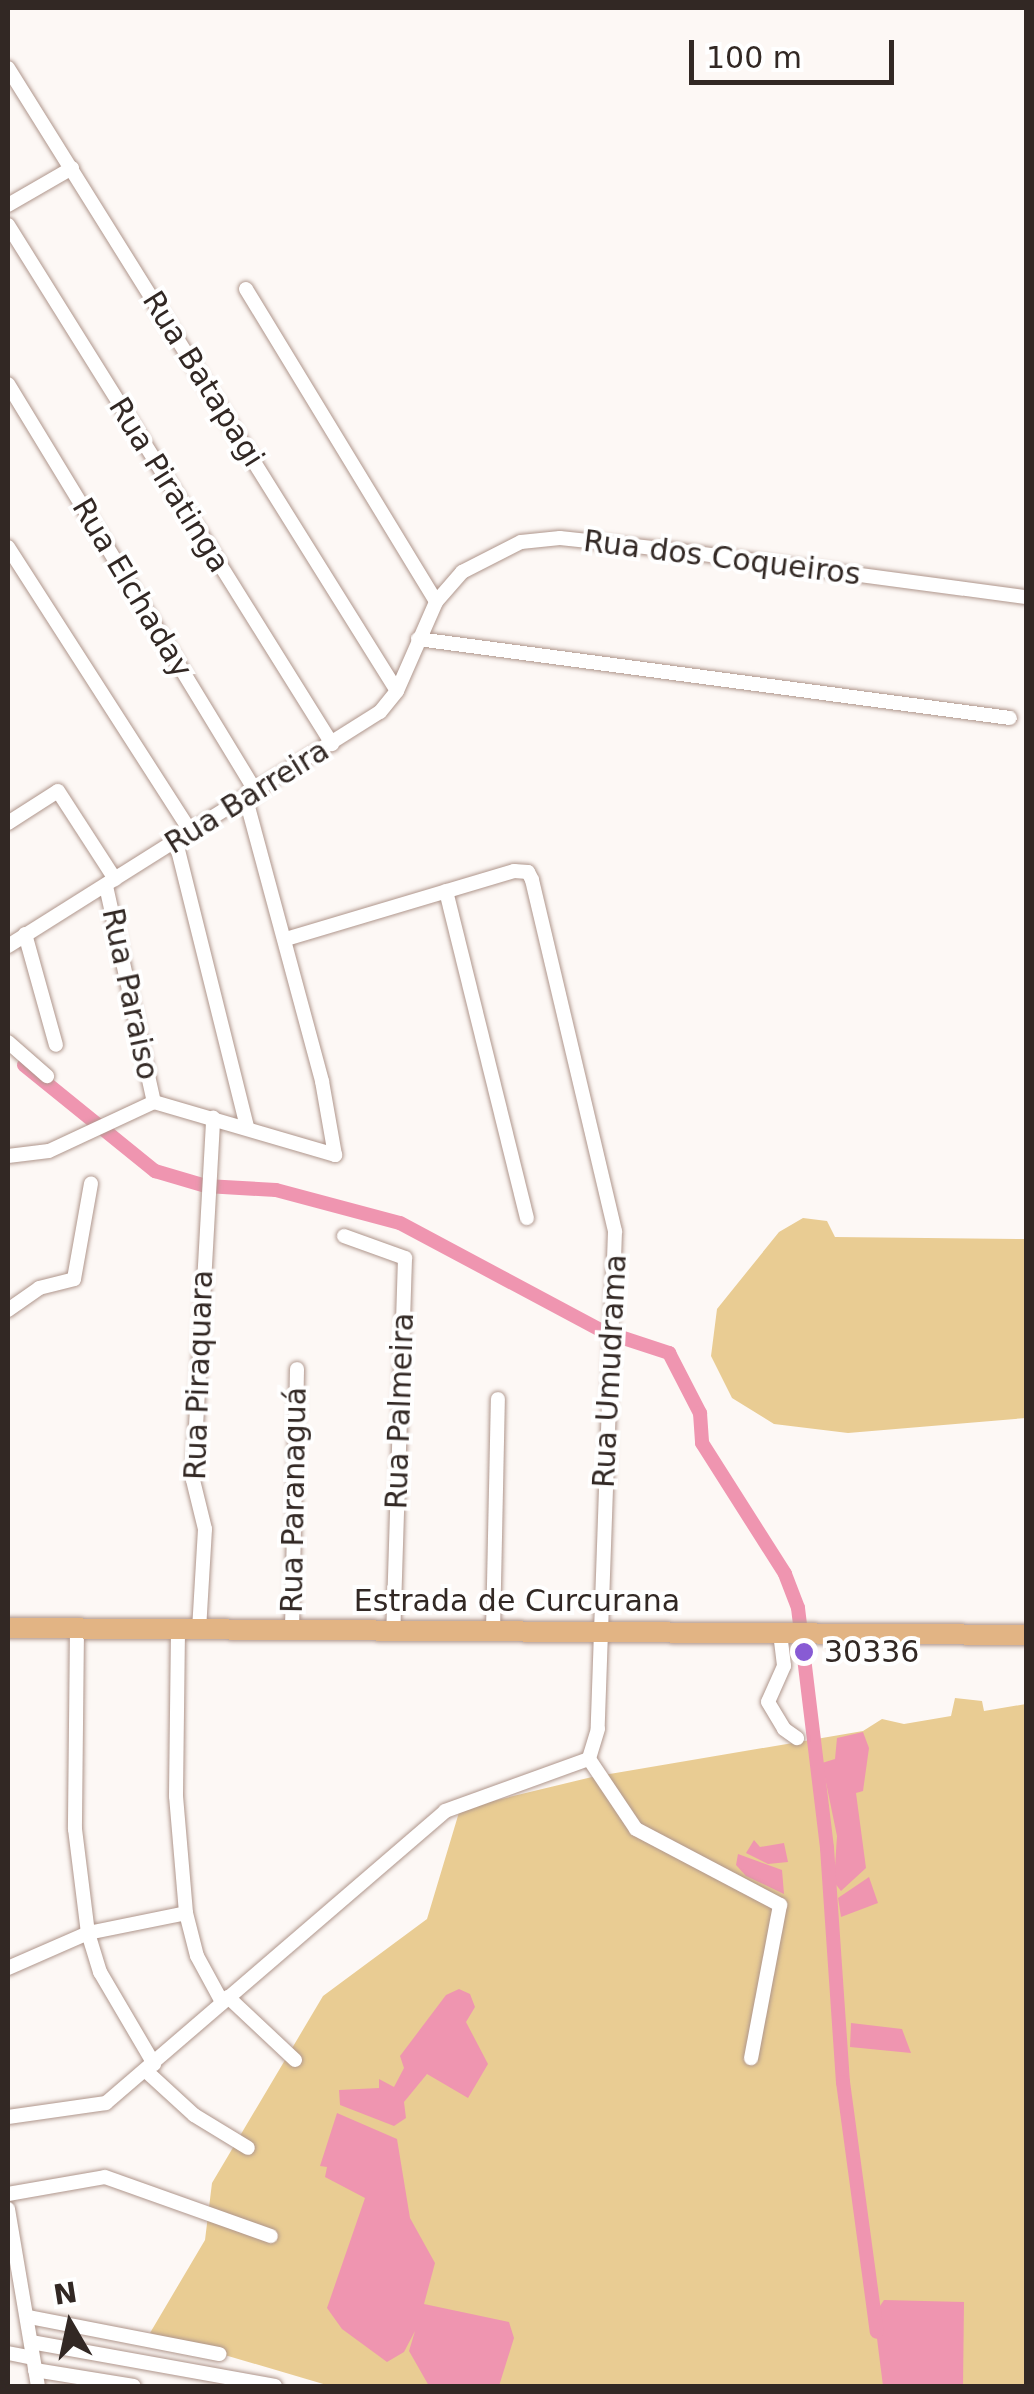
<!DOCTYPE html>
<meta charset="utf-8">
<style>
body{margin:0}
#map{position:relative;width:1034px;height:2394px;overflow:hidden;background:#fdf8f5;font-family:"DejaVu Sans",sans-serif}
div>[style]{position:absolute}
[style*='--x']{left:calc(var(--x)*1px);top:calc(var(--y)*1px);width:calc(var(--w)*1px);rotate:calc(var(--a)*1deg)}
.green>*{inset:0;background:#e9cc93}
.water>*{inset:0;background:#ef95b0}
.canal>*{height:14px;margin:-7px;padding:0 7px;transform-origin:7px;border-radius:7px;background:#ef95b0}
.roads{filter:drop-shadow(0 0 2px #af968c) drop-shadow(0 0 2px #af968c)}
.street>*{height:14px;margin:-7px;padding:0 7px;transform-origin:7px;border-radius:7px;background:#fff}
.primary>*{height:20px;margin:-10px;padding:0 10px;transform-origin:10px;border-radius:10px;background:#e2b484}
.dots>*{width:28px;height:28px;translate:-50% -50%;box-sizing:border-box;border:5px solid #fff;border-radius:50%}
span{translate:-50% -50%;white-space:nowrap;text-align:center;line-height:1.15;-webkit-text-stroke:8px #fff;paint-order:stroke}
.street-label{font-size:30px;color:#322824}
.poi-label{font-size:30px;color:#322824}
.left{translate:0 -50%;text-align:left}
.frame{position:absolute;inset:0;border:10px solid #322824;pointer-events:none}
.north{position:absolute;left:20px;top:2274px;width:100px;height:100px;-webkit-text-stroke:8px #fff;paint-order:stroke;rotate:351deg;font-size:28px;font-weight:700;line-height:40px;text-align:center;color:#322824}
.north::after{content:'';display:block;margin:auto;width:35px;height:45px;background:#322824;clip-path:polygon(50% 0,100% 100%,50% 72%,0 100%)}
.scale{position:absolute;left:689px;top:40px;width:205px;height:45px;box-sizing:border-box;border:5px solid #322824;border-top:0;padding-left:12px;font-size:30px;line-height:35px;white-space:nowrap;color:#322824;-webkit-text-stroke:8px #fff;paint-order:stroke}
</style>
<div id="map">
<div class="green">
<div style="clip-path:polygon(803px 1218px,827px 1221px,835px 1237px,1026px 1239px,1026px 1418px,848px 1433px,774px 1424px,732px 1398px,711px 1356px,717px 1309px,779px 1232px)"></div>
<div style="clip-path:polygon(955px 1698px,982px 1701px,984px 1711px,1026px 1704px,1026px 2386px,330px 2386px,150px 2333px,205px 2240px,212px 2183px,323px 1996px,427px 1919px,460px 1809px,592px 1777px,863px 1731px,882px 1719px,904px 1724px,951px 1716px)"></div>
</div>
<div class="water">
<div style="clip-path:polygon(863px 1732px,869px 1748px,863px 1791px,856px 1793px,866px 1868px,841px 1891px,834px 1882px,837px 1836px,822px 1763px,835px 1759px,837px 1738px)"></div>
<div style="clip-path:polygon(754px 1840px,760px 1847px,784px 1843px,788px 1862px,768px 1864px,746px 1853px)"></div>
<div style="clip-path:polygon(738px 1854px,782px 1870px,784px 1894px,746px 1876px,736px 1865px)"></div>
<div style="clip-path:polygon(869px 1877px,878px 1903px,841px 1917px,838px 1898px)"></div>
<div style="clip-path:polygon(459px 1989px,470px 1994px,475px 2007px,466px 2022px,488px 2064px,468px 2098px,427px 2074px,404px 2102px,406px 2118px,394px 2126px,340px 2105px,339px 2090px,379px 2088px,379px 2079px,394px 2087px,404px 2068px,400px 2056px,446px 1995px)"></div>
<div style="clip-path:polygon(851px 2023px,902px 2029px,911px 2053px,850px 2047px)"></div>
<div style="clip-path:polygon(337px 2113px,397px 2139px,410px 2218px,435px 2263px,424px 2304px,509px 2322px,514px 2338px,499px 2386px,429px 2386px,409px 2351px,415px 2331px,404px 2352px,387px 2362px,342px 2329px,327px 2308px,365px 2198px,325px 2177px,327px 2167px,320px 2166px)"></div>
<div style="clip-path:polygon(884px 2300px,964px 2302px,963px 2386px,883px 2386px,874px 2315px)"></div>
</div>
<div class="canal">
<div style="--x:24;--y:1065;--w:169;--a:39"></div>
<div style="--x:155;--y:1171;--w:53;--a:16.4"></div>
<div style="--x:206;--y:1186;--w:70;--a:3.3"></div>
<div style="--x:276;--y:1190;--w:128;--a:14.9"></div>
<div style="--x:400;--y:1223;--w:229;--a:28.1"></div>
<div style="--x:602;--y:1331;--w:71;--a:18.2"></div>
<div style="--x:669;--y:1353;--w:68;--a:62.7"></div>
<div style="--x:700;--y:1413;--w:30;--a:86"></div>
<div style="--x:702;--y:1443;--w:155;--a:57.6"></div>
<div style="--x:785;--y:1574;--w:36;--a:69"></div>
<div style="--x:798;--y:1608;--w:242;--a:83.1"></div>
<div style="--x:827;--y:1848;--w:235;--a:86.1"></div>
<div style="--x:843;--y:2082;--w:252;--a:82.3"></div>
</div>
<div class="roads">
<div class="street">
<div style="--x:8;--y:68;--w:734;--a:58.02"></div>
<div style="--x:8;--y:205;--w:74;--a:-30"></div>
<div style="--x:8;--y:225;--w:612;--a:58.02"></div>
<div style="--x:246;--y:289;--w:366;--a:58.7"></div>
<div style="--x:8;--y:384;--w:479;--a:58.7"></div>
<div style="--x:8;--y:547;--w:339;--a:57.3"></div>
<div style="--x:418;--y:639;--w:597;--a:7.6"></div>
<div style="--x:8;--y:823;--w:59;--a:-32.6"></div>
<div style="--x:58;--y:791;--w:105;--a:57.1"></div>
<div style="--x:176;--y:842;--w:294;--a:76"></div>
<div style="--x:106;--y:886;--w:221;--a:77.5"></div>
<div style="--x:446;--y:891;--w:337;--a:76.1"></div>
<div style="--x:25;--y:934;--w:115;--a:74.4"></div>
<div style="--x:286;--y:939;--w:238;--a:-16.6"></div>
<div style="--x:514;--y:871;--w:14;--a:4"></div>
<div style="--x:528;--y:872;--w:9;--a:63"></div>
<div style="--x:532;--y:880;--w:361;--a:76.7"></div>
<div style="--x:615;--y:1231;--w:498;--a:92"></div>
<div style="--x:598;--y:1729;--w:31;--a:107"></div>
<div style="--x:8;--y:946;--w:439;--a:-32.2"></div>
<div style="--x:380;--y:712;--w:27;--a:-51"></div>
<div style="--x:397;--y:691;--w:97;--a:-66.3"></div>
<div style="--x:436;--y:602;--w:40;--a:-49"></div>
<div style="--x:462;--y:572;--w:66;--a:-27"></div>
<div style="--x:521;--y:542;--w:39;--a:-6"></div>
<div style="--x:560;--y:538;--w:114;--a:6.1"></div>
<div style="--x:673;--y:550;--w:356;--a:7.6"></div>
<div style="--x:8;--y:1042;--w:52;--a:41.1"></div>
<div style="--x:8;--y:1156;--w:41;--a:-7"></div>
<div style="--x:49;--y:1151;--w:116;--a:-25"></div>
<div style="--x:154;--y:1102;--w:189;--a:16.3"></div>
<div style="--x:335;--y:1155;--w:75;--a:-100"></div>
<div style="--x:322;--y:1081;--w:291;--a:-105.1"></div>
<div style="--x:344;--y:1236;--w:65;--a:19.8"></div>
<div style="--x:405;--y:1258;--w:372;--a:91.8"></div>
<div style="--x:8;--y:1310;--w:38;--a:-35"></div>
<div style="--x:39;--y:1288;--w:36;--a:-14"></div>
<div style="--x:74;--y:1279;--w:97;--a:-79.9"></div>
<div style="--x:77;--y:1629;--w:200;--a:90.6"></div>
<div style="--x:75;--y:1829;--w:105;--a:82.9"></div>
<div style="--x:88;--y:1933;--w:41;--a:72.9"></div>
<div style="--x:100;--y:1972;--w:107;--a:59.6"></div>
<div style="--x:178;--y:1630;--w:166;--a:90.7"></div>
<div style="--x:176;--y:1796;--w:117;--a:85.1"></div>
<div style="--x:186;--y:1913;--w:44;--a:75.7"></div>
<div style="--x:197;--y:1956;--w:52;--a:61.5"></div>
<div style="--x:199;--y:1630;--w:101;--a:-86.6"></div>
<div style="--x:205;--y:1529;--w:50;--a:-103.8"></div>
<div style="--x:193;--y:1480;--w:363;--a:-86.8"></div>
<div style="--x:292;--y:1630;--w:261;--a:-88.9"></div>
<div style="--x:493;--y:1632;--w:233;--a:-88.8"></div>
<div style="--x:780;--y:1633;--w:33;--a:83"></div>
<div style="--x:784;--y:1666;--w:39;--a:114"></div>
<div style="--x:768;--y:1702;--w:31;--a:59"></div>
<div style="--x:784;--y:1729;--w:16;--a:35"></div>
<div style="--x:589;--y:1759;--w:84;--a:56.1"></div>
<div style="--x:636;--y:1829;--w:163;--a:27.8"></div>
<div style="--x:780;--y:1905;--w:156;--a:100.7"></div>
<div style="--x:8;--y:1968;--w:87;--a:-23.6"></div>
<div style="--x:88;--y:1933;--w:100;--a:-11.5"></div>
<div style="--x:228;--y:1997;--w:92;--a:43.2"></div>
<div style="--x:146;--y:2071;--w:65;--a:42.5"></div>
<div style="--x:194;--y:2115;--w:63;--a:31.4"></div>
<div style="--x:8;--y:2117;--w:99;--a:-8.1"></div>
<div style="--x:106;--y:2103;--w:447;--a:-40.7"></div>
<div style="--x:445;--y:1811;--w:153;--a:-19.9"></div>
<div style="--x:8;--y:2194;--w:98;--a:-9.9"></div>
<div style="--x:105;--y:2177;--w:176;--a:19.6"></div>
<div style="--x:8;--y:2209;--w:180;--a:80.4"></div>
<div style="--x:29;--y:2317;--w:194;--a:11"></div>
<div style="--x:31;--y:2342;--w:248;--a:10.2"></div>
<div style="--x:8;--y:2353;--w:25;--a:11"></div>
<div style="--x:35;--y:2370;--w:100;--a:9.2"></div>
</div>
<div class="primary">
<div style="--x:8;--y:1628;--w:1018;--a:0.39"></div>
</div>
</div>
<div class="dots">
<div style="left:804px;top:1652px;background:#885bd4"></div>
</div>
<div class="street-label">
<span style="left:203px;top:379px;rotate:58deg">Rua Batapagi</span>
<span style="left:169px;top:485px;rotate:58deg">Rua Piratinga</span>
<span style="left:722px;top:558px;rotate:7deg">Rua dos Coqueiros</span>
<span style="left:132px;top:588px;rotate:59deg">Rua Elchaday</span>
<span style="left:247px;top:797px;rotate:-32deg">Rua Barreira</span>
<span style="left:130px;top:994px;rotate:78deg">Rua Paraiso</span>
<span style="left:610px;top:1371px;rotate:-87deg">Rua Umudrama</span>
<span style="left:199px;top:1375px;rotate:-88deg">Rua Piraquara</span>
<span style="left:400px;top:1411px;rotate:-88deg">Rua Palmeira</span>
<span style="left:294px;top:1500px;rotate:-89deg">Rua Paranaguá</span>
<span style="left:517px;top:1601px">Estrada de Curcurana</span>
</div>
<div class="poi-label">
<span class="left" style="left:824px;top:1652px">30336</span>
</div>
<div class="frame"></div>
<div class="north">N</div>
<div class="scale">100 m</div>
</div>
